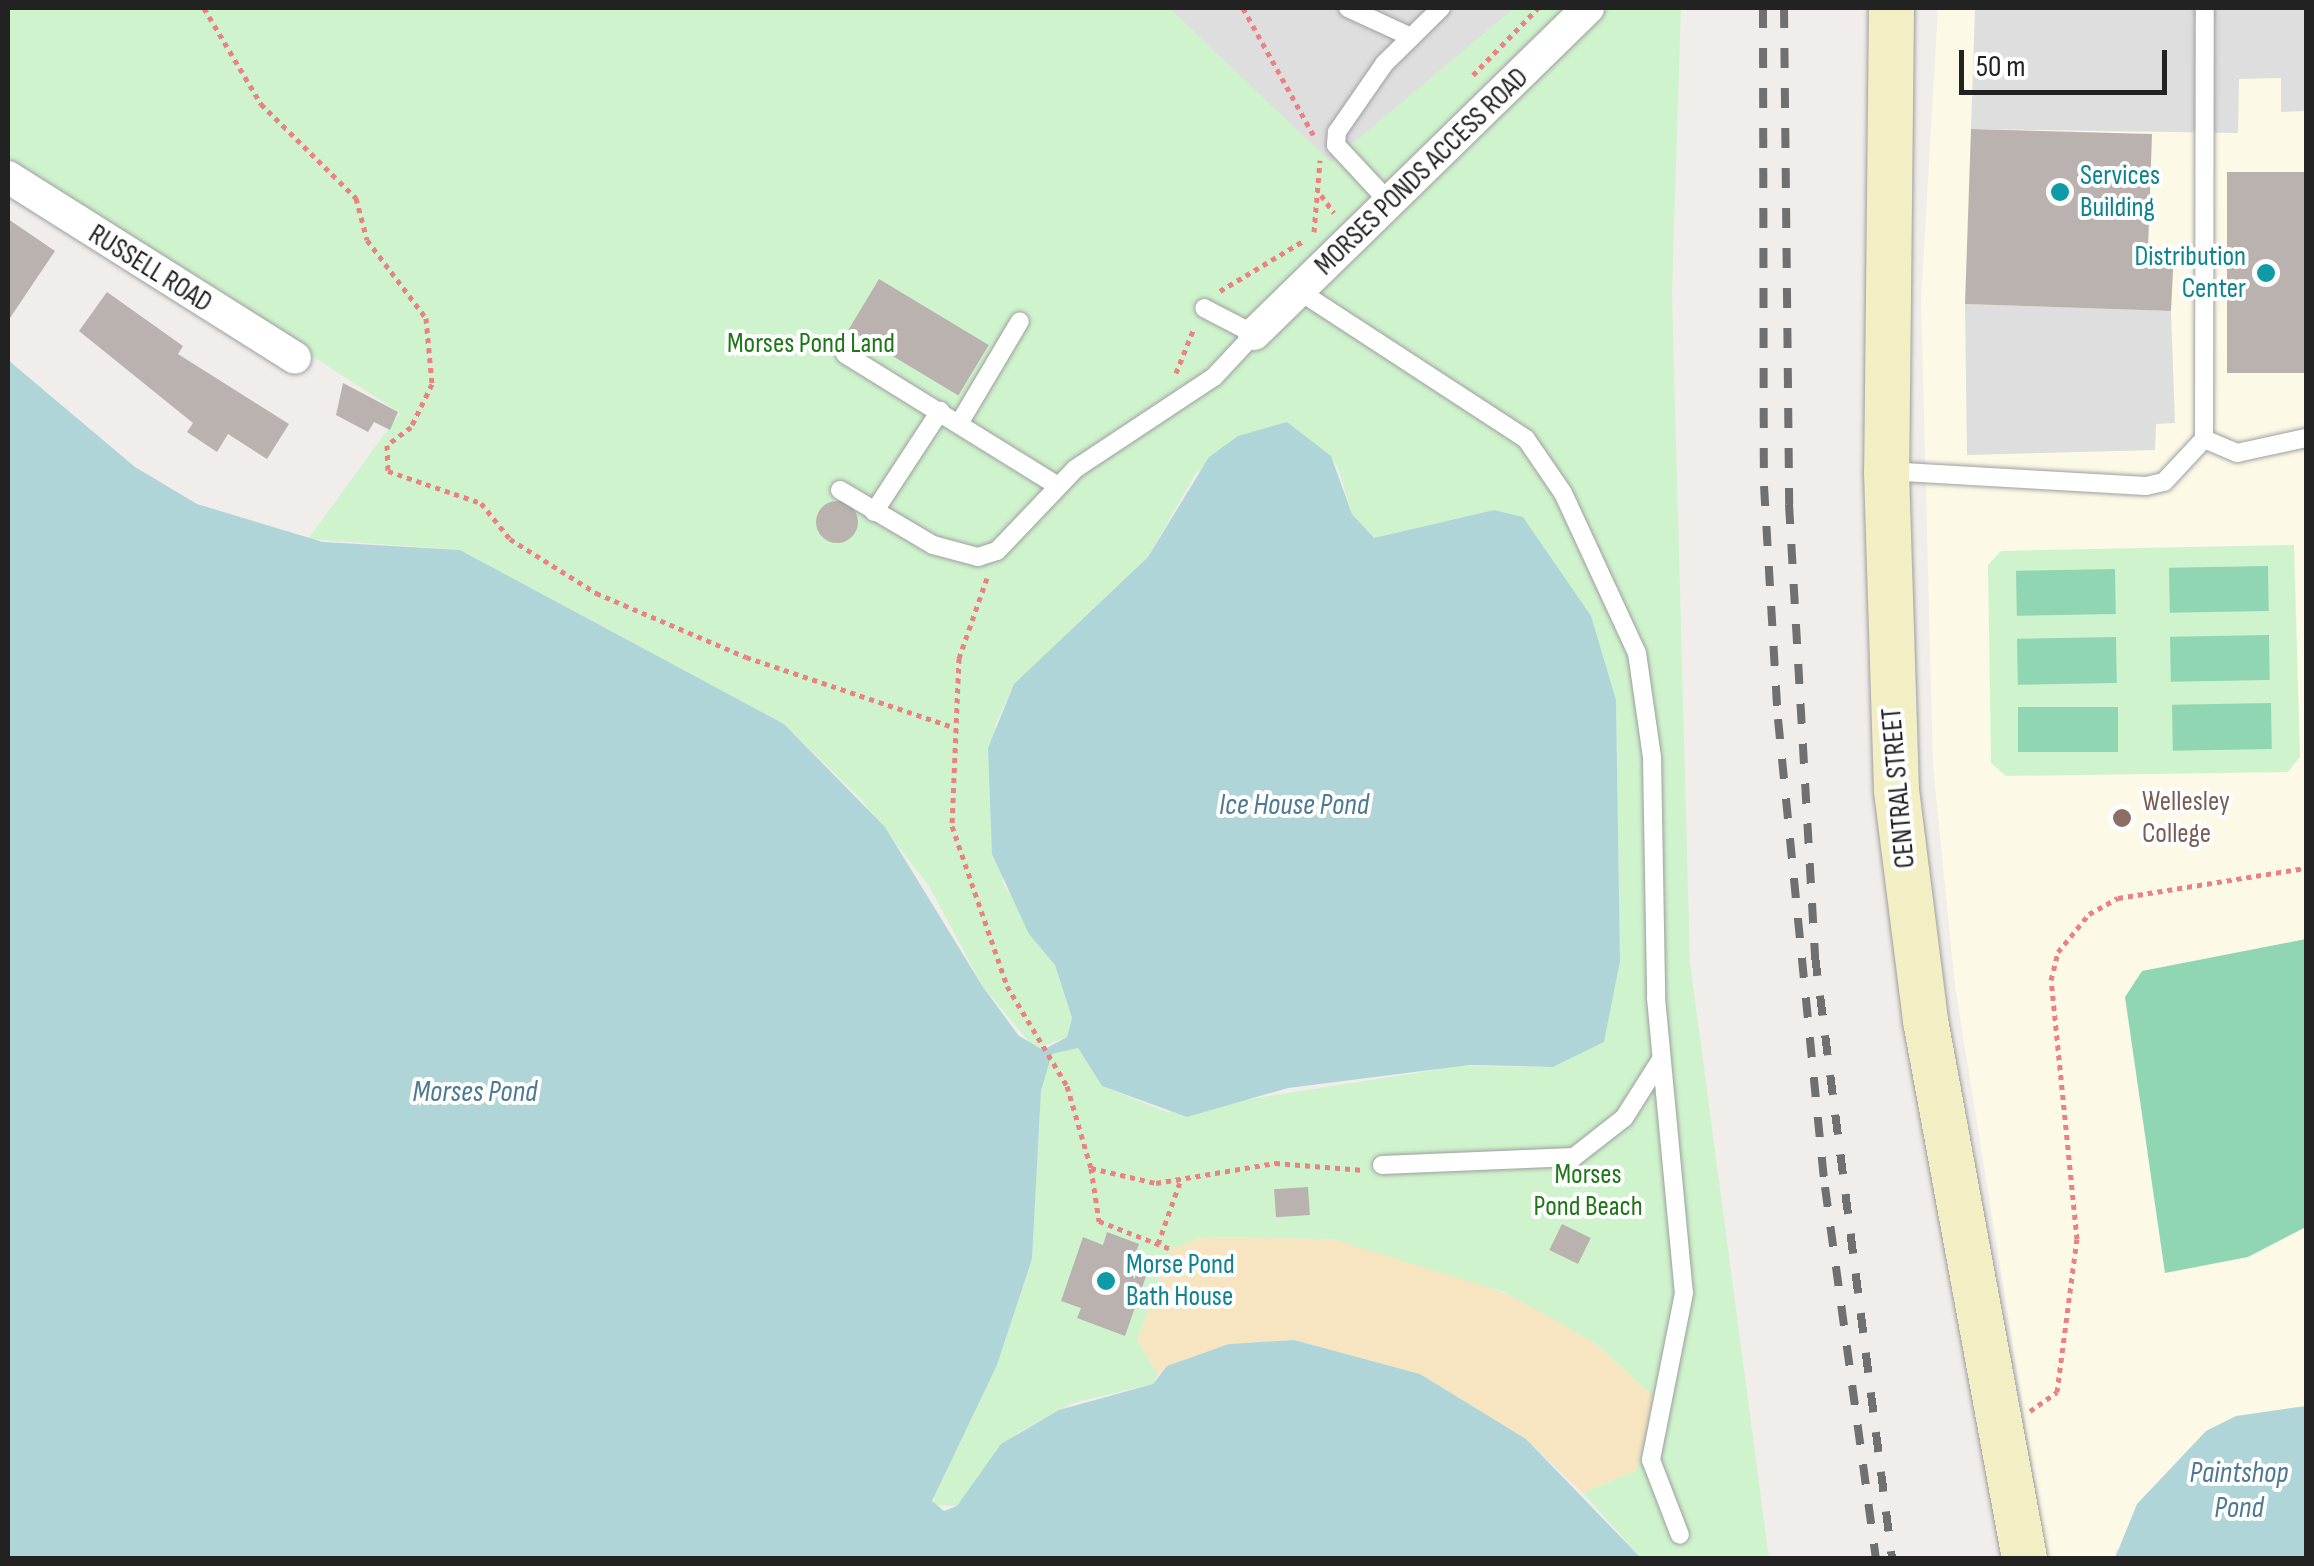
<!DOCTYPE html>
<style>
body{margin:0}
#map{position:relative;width:2314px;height:1566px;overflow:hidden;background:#f1edea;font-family:"Sofia Sans Condensed",sans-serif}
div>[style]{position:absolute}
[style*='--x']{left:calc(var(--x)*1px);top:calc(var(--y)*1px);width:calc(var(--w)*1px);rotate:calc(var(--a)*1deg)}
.education>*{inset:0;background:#fcf9e7}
.sand>*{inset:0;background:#f7e5c1}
.park>*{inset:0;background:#cff4cd}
.pitch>*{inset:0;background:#91d6b2;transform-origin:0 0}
.parking>*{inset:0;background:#dedede}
.water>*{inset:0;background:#b0d5d9}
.building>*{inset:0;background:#bab2af;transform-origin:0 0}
.round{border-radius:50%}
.path>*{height:5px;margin-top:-2.5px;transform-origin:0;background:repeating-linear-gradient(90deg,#eb8184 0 5px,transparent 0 10px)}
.roads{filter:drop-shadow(0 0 2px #9f9f9f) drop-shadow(0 0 2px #9f9f9f)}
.lane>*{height:18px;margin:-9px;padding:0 9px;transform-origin:9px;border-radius:9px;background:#fff}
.street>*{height:32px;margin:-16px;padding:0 16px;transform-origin:16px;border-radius:16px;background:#fff}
.secondary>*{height:45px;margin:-22.5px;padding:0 22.5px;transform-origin:22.5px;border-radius:22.5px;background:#f3efc5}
.rail>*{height:8px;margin-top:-4px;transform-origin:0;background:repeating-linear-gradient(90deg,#707070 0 20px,transparent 0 40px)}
.dots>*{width:28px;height:28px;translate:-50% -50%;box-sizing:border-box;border:5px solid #fff;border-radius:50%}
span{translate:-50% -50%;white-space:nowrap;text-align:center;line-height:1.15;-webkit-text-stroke:8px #fff;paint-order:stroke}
.street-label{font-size:28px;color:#222}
.culture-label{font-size:28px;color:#0d838f}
.left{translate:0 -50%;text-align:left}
.right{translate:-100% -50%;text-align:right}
.park-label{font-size:28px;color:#1e7619}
.education-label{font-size:28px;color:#785e54}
.water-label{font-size:30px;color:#4d7991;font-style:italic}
.frame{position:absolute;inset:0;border:10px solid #222;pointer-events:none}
.scale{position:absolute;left:1959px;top:50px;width:208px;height:45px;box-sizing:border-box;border:5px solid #222;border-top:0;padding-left:12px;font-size:30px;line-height:35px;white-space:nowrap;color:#222;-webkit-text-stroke:8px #fff;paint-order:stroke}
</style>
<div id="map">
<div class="education">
<div style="clip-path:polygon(1938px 8px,2306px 8px,2306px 1558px,2116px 1549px,2115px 1558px,2047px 1558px,1955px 986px,1933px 766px,1921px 300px)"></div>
</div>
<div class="sand">
<div style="clip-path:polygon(1202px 1237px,1332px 1239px,1405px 1254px,1522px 1300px,1595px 1343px,1654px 1397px,1637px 1470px,1583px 1493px,1526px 1439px,1420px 1374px,1294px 1340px,1229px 1344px,1158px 1374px,1137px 1340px,1171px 1249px)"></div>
</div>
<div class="park">
<div style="clip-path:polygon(8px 8px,1681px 8px,1672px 293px,1690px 962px,1769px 1558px,1641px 1558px,1583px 1493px,1637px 1470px,1654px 1397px,1595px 1343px,1504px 1292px,1332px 1239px,1202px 1237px,1171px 1249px,1137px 1340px,1158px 1374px,1153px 1384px,1073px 1403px,1019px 1432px,957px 1506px,933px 1505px,939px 1474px,997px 1365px,1032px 1259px,1041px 1091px,1052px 1054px,1078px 1048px,1102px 1086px,1167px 1112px,1460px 1066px,1553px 1067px,1620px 961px,1616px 700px,1464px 517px,1374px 538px,1352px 514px,1337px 465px,1286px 422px,1196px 473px,1148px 557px,1014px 684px,995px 726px,1003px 883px,1055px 965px,1072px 1018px,1067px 1037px,1035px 1049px,983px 987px,929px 886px,861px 799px,784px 724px,460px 550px,308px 539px,400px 413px,8px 158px)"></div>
<div style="clip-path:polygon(2294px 545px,2300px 757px,2288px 772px,2006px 776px,1991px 763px,1988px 565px,2001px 551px)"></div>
</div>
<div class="pitch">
<div style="left:2268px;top:566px;width:45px;height:99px;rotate:89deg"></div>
<div style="left:2115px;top:569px;width:45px;height:99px;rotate:89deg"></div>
<div style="left:2269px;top:635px;width:45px;height:99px;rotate:89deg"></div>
<div style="left:2116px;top:637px;width:46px;height:99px;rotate:89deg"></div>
<div style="left:2271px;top:703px;width:46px;height:99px;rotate:89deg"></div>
<div style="left:2118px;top:707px;width:45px;height:100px;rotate:90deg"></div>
<div style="clip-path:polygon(2306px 939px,2306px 1227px,2248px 1257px,2165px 1273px,2125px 997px,2142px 971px)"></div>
</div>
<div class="parking">
<div style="clip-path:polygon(1169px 8px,1514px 8px,1331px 162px)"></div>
<div style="clip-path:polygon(1975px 8px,2306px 8px,2306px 111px,2281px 112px,2281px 78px,2239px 79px,2238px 133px,1971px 129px)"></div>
<div style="clip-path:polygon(1965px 304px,2171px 311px,2175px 423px,2156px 424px,2155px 450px,1967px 455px)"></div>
</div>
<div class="water">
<div style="clip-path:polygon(8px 360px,135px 467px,197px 504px,323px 542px,460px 550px,784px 724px,885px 827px,983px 987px,1019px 1036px,1043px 1050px,1067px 1037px,1072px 1018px,1055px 965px,1029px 934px,992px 854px,988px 748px,1014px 684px,1148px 557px,1209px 457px,1238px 436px,1287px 422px,1331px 456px,1352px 514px,1374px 538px,1494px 510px,1523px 517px,1591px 616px,1616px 700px,1620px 961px,1604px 1042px,1553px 1067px,1470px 1065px,1288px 1088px,1187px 1117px,1102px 1086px,1078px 1048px,1052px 1054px,1041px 1091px,1032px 1259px,997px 1365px,932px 1501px,944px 1511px,957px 1506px,1001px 1444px,1059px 1410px,1153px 1384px,1167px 1366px,1229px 1344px,1294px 1340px,1420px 1374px,1526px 1439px,1641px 1558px,8px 1558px)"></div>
<div style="clip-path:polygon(2306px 1406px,2306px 1558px,2115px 1558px,2137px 1504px,2206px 1431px,2236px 1416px)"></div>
</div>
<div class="building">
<div style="clip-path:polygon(1971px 129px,2152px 134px,2148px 250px,2174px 251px,2171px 311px,1965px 304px)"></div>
<div style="left:2227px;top:172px;width:79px;height:201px"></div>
<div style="clip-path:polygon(8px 219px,55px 251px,8px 321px)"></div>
<div style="left:879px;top:279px;width:128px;height:59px;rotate:31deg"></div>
<div style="clip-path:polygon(107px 292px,183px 346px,178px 354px,289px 424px,267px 459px,228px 434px,217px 452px,187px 432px,193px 423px,79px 331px)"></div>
<div style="clip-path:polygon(343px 383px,398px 412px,390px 430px,374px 422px,368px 432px,336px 415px)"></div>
<div class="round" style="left:816px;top:501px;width:42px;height:42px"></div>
<div style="left:1308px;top:1187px;width:28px;height:34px;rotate:86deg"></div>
<div style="left:1562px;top:1224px;width:32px;height:29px;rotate:26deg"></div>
<div style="clip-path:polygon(1107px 1232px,1139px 1244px,1135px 1255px,1151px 1262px,1125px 1336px,1077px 1318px,1081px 1308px,1061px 1301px,1083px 1237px,1103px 1245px)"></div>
</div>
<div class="path">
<div style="--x:204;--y:8;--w:112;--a:59.3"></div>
<div style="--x:261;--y:104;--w:134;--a:44.7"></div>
<div style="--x:356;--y:198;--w:43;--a:75.3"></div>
<div style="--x:367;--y:240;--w:98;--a:52.9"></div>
<div style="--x:426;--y:318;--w:66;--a:84.8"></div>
<div style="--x:432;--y:384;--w:48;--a:116"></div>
<div style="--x:411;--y:427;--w:30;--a:143"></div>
<div style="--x:387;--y:445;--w:26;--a:88"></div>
<div style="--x:388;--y:471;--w:98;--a:19"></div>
<div style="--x:481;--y:503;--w:46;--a:51.1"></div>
<div style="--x:510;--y:539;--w:102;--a:32.1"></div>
<div style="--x:596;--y:593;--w:163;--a:23.1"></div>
<div style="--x:746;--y:657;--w:215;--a:18.7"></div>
<div style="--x:1243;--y:8;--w:146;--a:61"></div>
<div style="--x:1473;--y:75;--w:93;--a:-45.9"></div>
<div style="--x:1321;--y:195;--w:22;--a:54"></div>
<div style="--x:1314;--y:232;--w:72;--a:-85.2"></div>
<div style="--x:1220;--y:291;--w:99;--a:-31"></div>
<div style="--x:1176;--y:373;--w:48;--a:-68.2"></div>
<div style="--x:987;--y:578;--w:85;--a:109.3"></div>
<div style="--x:959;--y:658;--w:168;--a:92.4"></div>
<div style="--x:952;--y:826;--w:169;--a:71"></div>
<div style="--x:1007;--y:986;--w:117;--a:59"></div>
<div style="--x:1067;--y:1086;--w:85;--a:73.7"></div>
<div style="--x:1091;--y:1168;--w:67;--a:13"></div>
<div style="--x:1156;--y:1183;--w:121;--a:-9.5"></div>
<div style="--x:1275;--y:1163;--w:89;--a:4.5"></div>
<div style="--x:1091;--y:1168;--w:54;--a:81.4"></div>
<div style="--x:1099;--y:1221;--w:77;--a:21.3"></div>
<div style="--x:1158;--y:1244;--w:66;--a:-70.5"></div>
<div style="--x:2030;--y:1411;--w:33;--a:-35"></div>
<div style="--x:2057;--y:1392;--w:154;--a:-82.6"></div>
<div style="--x:2077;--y:1239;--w:260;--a:-95.7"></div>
<div style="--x:2051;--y:980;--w:29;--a:-76"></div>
<div style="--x:2058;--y:952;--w:49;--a:-50.8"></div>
<div style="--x:2089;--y:914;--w:33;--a:-29"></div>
<div style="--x:2118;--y:898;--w:190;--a:-9.1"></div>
</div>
<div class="roads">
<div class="lane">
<div style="--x:1348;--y:8;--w:69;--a:24.7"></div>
<div style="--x:1389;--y:202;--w:78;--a:-132.9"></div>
<div style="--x:1336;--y:145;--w:13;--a:-86"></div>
<div style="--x:1337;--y:132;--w:83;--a:-55.3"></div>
<div style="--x:1384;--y:64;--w:80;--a:-44.5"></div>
<div style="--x:1299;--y:291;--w:271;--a:33.1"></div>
<div style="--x:1526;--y:439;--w:65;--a:55.6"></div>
<div style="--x:1563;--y:493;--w:176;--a:65.2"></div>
<div style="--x:1637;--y:653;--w:105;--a:81.8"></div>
<div style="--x:1652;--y:757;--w:241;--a:89"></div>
<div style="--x:1656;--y:998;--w:296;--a:84.6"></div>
<div style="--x:1684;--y:1293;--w:170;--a:101.2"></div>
<div style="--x:1651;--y:1460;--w:80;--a:68.9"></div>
<div style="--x:845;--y:354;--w:251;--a:31.8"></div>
<div style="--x:960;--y:422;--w:117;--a:-59.3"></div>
<div style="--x:2204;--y:439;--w:36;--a:23"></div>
<div style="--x:2237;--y:453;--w:71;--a:-12.3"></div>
<div style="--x:1886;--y:471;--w:260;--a:3.3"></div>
<div style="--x:2146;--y:486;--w:18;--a:-13"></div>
<div style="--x:2164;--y:482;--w:59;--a:-47.1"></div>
<div style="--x:2204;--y:439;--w:431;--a:-89.9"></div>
<div style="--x:840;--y:490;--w:108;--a:30.6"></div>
<div style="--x:933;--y:545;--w:47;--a:14.9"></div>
<div style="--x:978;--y:557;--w:20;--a:-18"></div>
<div style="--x:997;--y:551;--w:113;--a:-46.4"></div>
<div style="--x:1075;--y:469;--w:167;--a:-33.5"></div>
<div style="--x:1214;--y:377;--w:59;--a:-47.1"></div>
<div style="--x:1254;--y:334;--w:56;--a:-152.5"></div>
<div style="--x:874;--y:512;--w:121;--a:-56.8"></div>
<div style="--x:1382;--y:1165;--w:192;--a:-2.4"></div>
<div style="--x:1574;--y:1157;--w:63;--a:-38"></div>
<div style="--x:1624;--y:1118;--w:67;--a:-57.7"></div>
</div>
<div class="street">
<div style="--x:8;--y:177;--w:339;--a:32.2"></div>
<div style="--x:1254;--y:334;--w:467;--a:-44.3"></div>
</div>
<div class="secondary">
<div style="--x:1891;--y:8;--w:463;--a:90.6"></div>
<div style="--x:1886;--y:471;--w:319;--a:88.2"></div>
<div style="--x:1896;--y:790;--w:232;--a:82.8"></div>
<div style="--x:1925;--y:1020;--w:547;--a:79.57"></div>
</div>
</div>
<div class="rail">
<div style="--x:1763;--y:8;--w:478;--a:89.9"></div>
<div style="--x:1764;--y:486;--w:233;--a:86.6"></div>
<div style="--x:1778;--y:719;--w:470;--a:84.3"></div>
<div style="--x:1825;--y:1187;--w:374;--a:82.2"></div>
<div style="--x:1784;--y:8;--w:496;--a:89.4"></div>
<div style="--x:1789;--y:504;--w:453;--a:86.7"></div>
<div style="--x:1815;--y:956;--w:607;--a:82.71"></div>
</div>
<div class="dots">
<div style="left:2060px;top:192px;background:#0f9aa8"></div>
<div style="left:2266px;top:273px;background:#0f9aa8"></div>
<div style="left:2122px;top:818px;background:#8d6e63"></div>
<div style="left:1106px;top:1281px;background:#0f9aa8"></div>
</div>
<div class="street-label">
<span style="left:1422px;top:172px;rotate:-44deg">MORSES PONDS ACCESS ROAD</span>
<span style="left:150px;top:269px;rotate:32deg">RUSSELL ROAD</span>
<span style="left:1899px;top:788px;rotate:-95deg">CENTRAL STREET</span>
</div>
<div class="culture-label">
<span class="left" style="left:2080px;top:192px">Services<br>Building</span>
<span class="right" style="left:2246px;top:273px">Distribution<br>Center</span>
<span class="left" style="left:1126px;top:1281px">Morse Pond<br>Bath House</span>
</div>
<div class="park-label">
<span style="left:811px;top:344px">Morses Pond Land</span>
<span style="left:1588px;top:1191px">Morses<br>Pond Beach</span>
</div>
<div class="education-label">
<span class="left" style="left:2142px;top:818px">Wellesley<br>College</span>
</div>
<div class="water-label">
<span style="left:1294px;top:805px">Ice House Pond</span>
<span style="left:475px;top:1092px">Morses Pond</span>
<span style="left:2239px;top:1490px">Paintshop<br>Pond</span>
</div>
<div class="frame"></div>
<div class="scale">50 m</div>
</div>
